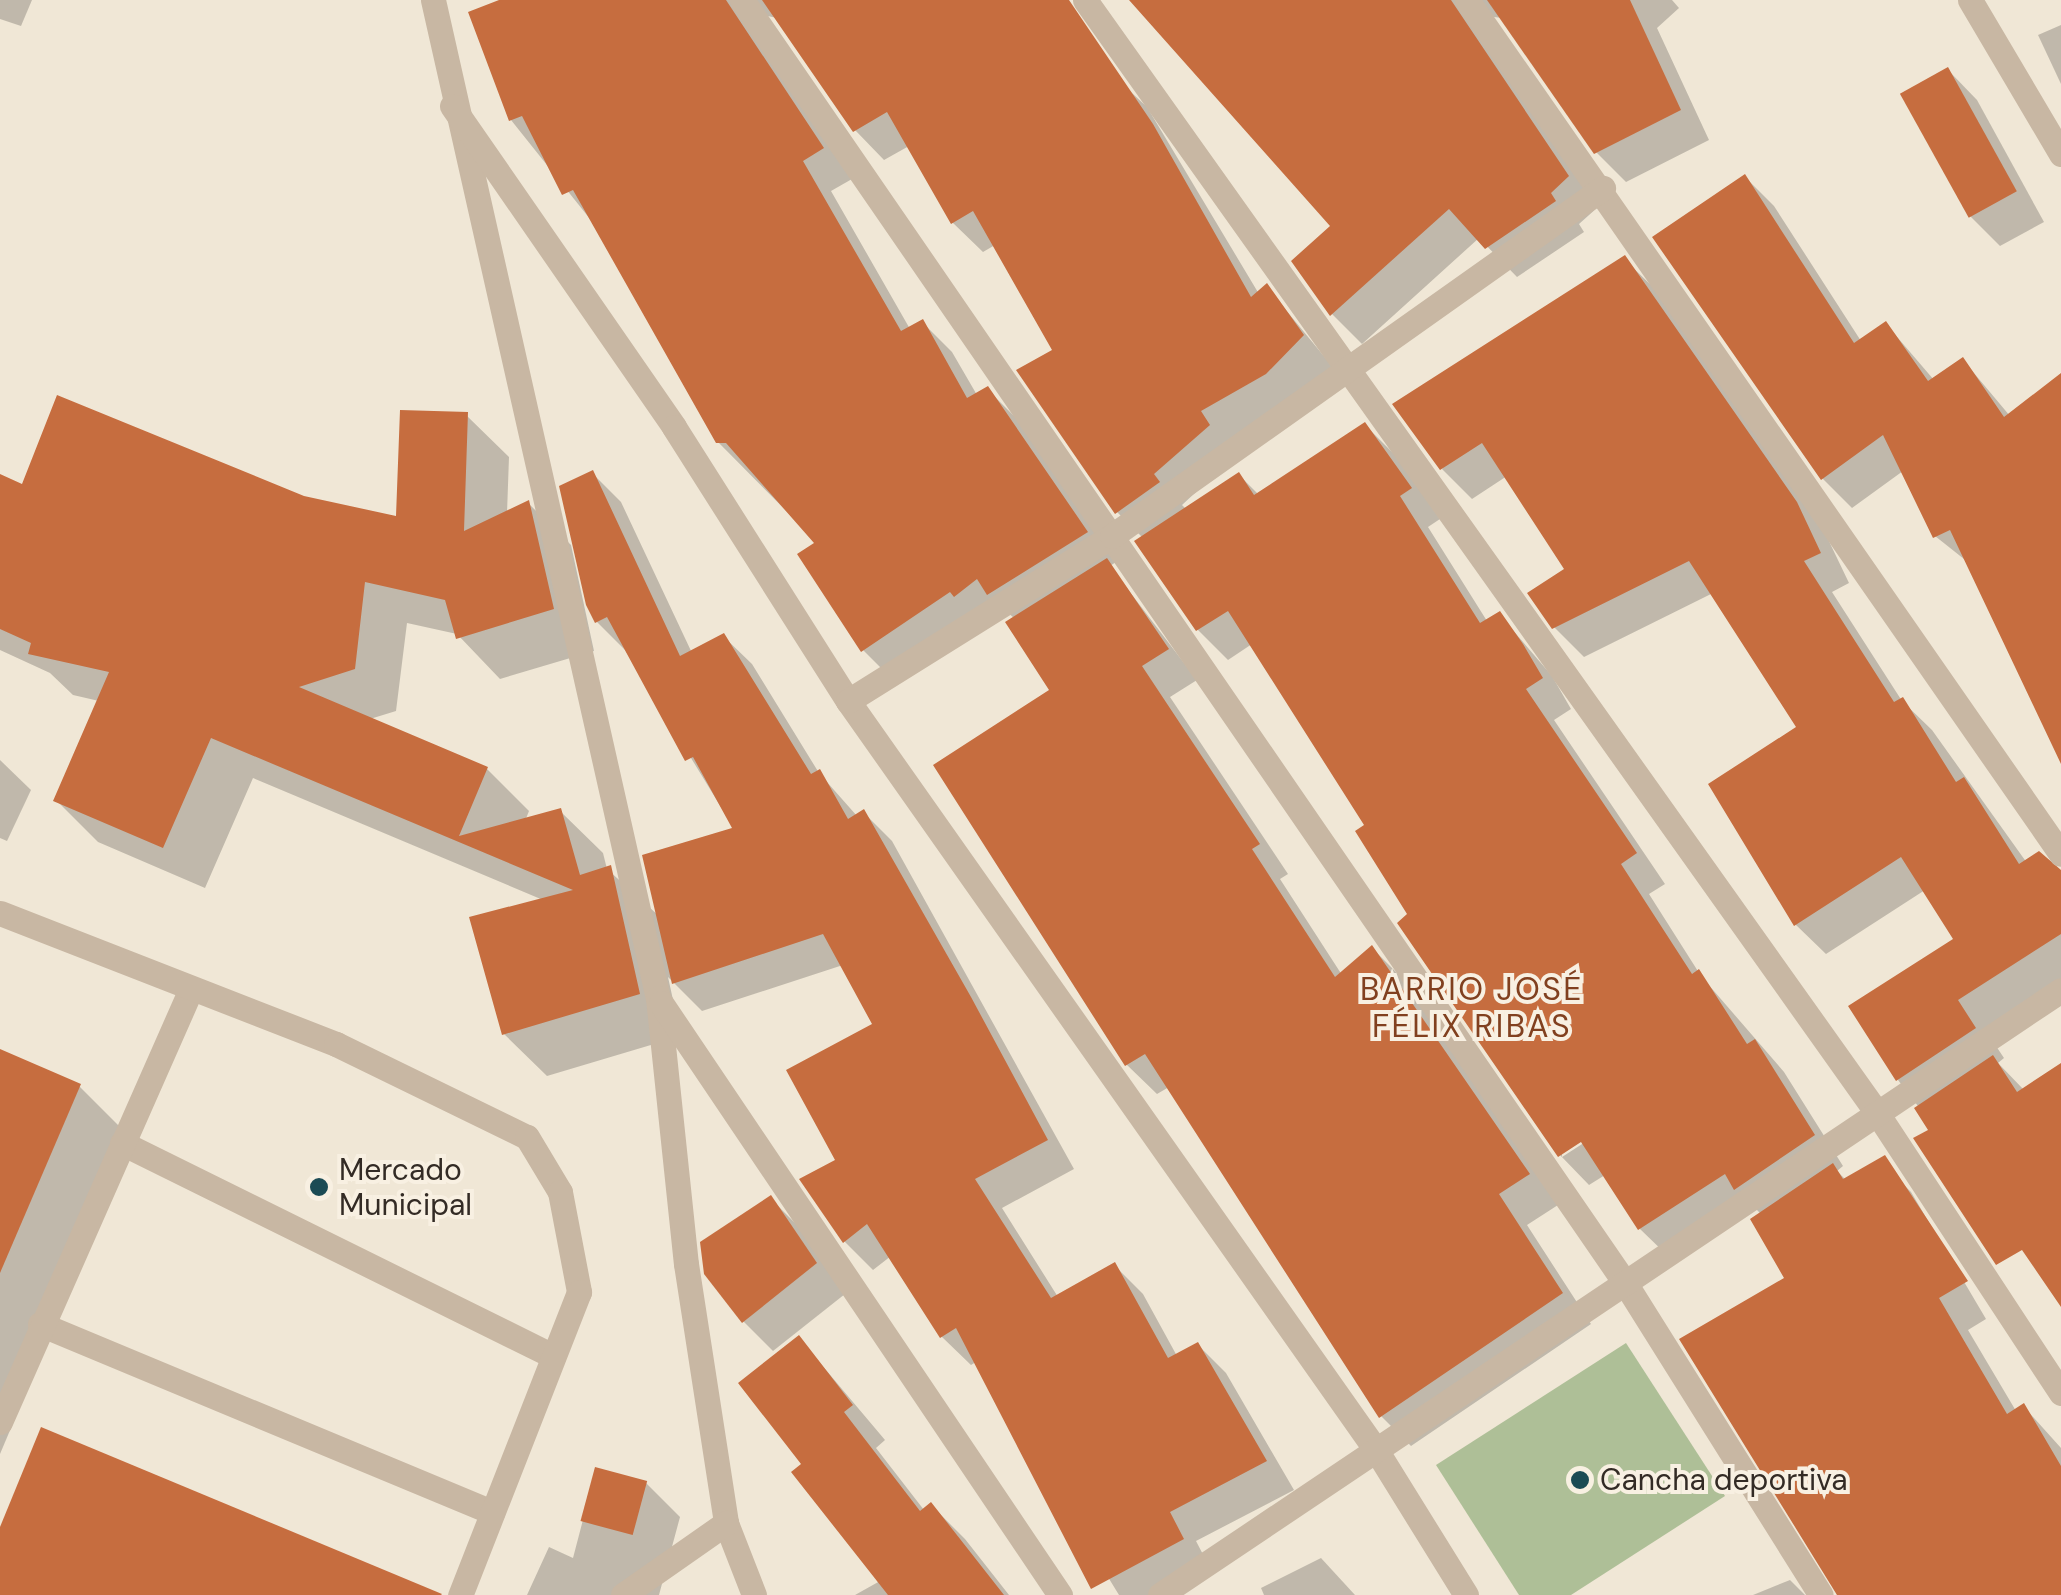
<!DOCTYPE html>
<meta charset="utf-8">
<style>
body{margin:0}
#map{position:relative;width:2061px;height:1595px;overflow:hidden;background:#f0e7d6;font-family:"DM Sans",sans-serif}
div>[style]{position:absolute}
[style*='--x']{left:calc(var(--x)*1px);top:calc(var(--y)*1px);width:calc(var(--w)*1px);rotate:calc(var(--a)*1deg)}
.green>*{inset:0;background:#aebf97}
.shadow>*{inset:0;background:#0003}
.building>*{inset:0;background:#c66d3f;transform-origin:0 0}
.service>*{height:25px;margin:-12.5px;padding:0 12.5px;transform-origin:12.5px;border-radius:12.5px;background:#c8b7a3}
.minor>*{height:25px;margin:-12.5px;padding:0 12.5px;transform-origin:12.5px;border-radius:12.5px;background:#c8b7a3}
.dots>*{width:28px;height:28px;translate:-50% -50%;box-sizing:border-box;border:5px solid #f8f0e2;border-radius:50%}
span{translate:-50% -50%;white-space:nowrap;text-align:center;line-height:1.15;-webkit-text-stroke:8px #f8f0e2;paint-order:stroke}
.poi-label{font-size:30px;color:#332b25}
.left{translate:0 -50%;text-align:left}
.neighbourhood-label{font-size:32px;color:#81401f;letter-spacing:2.5px}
</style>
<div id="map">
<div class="green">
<div style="clip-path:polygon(1626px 1343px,1725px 1496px,1571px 1595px,1519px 1595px,1436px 1465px)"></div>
</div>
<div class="shadow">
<div style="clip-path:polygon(0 0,32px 0,21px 26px,0 19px)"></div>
<div style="clip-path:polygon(evenodd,506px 0,1032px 0,1147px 107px,1259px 294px,1267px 287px,1332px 366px,1182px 505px,1186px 509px,1239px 475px,1259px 495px,1365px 425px,1395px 455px,1440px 519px,1428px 527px,1487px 621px,1499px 614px,1552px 676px,1571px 709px,1554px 720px,1665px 884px,1649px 894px,1701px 976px,1784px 1072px,1843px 1166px,1837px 1171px,1846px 1180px,1880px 1161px,1911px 1192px,1986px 1319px,1968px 1330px,2016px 1411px,2024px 1407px,2061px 1448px,2061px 1595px,1837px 1595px,1787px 1279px,1761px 1214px,1752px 1205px,1670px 1258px,1640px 1229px,1605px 1175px,1589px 1185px,1560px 1155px,1410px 915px,1368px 825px,1252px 644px,1228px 660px,1198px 630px,1137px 541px,1143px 538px,1117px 512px,1055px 351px,995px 245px,983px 252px,953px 223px,909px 146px,884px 160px,855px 130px,777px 18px,763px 15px,852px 179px,831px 191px,910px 329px,922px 322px,952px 352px,977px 395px,987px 389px,1017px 419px,1116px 562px,1110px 566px,1197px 680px,1170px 697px,1288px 874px,1280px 879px,1342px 975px,1372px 948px,1402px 978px,1558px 1205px,1527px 1225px,1591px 1324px,1411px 1446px,1381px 1416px,1169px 1087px,1157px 1094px,1127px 1065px,936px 766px,1052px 691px,1015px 619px,1005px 610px,893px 680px,863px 650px,818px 543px,718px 442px,594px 224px,511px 120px,506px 0,1590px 1133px,1593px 1137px,1562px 1157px,1562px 1151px,1590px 1133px)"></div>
<div style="clip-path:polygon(1132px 0,1672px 0,1679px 8px,1657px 28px,1709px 140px,1626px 182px,1596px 152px,1502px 18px,1486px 16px,1598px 207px,1579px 224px,1584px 232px,1517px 277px,1479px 238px,1362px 344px,1332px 314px,1334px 226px)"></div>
<div style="clip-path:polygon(2061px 25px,2061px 84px,2038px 35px)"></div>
<div style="clip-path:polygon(1948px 70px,1977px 100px,2044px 222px,2000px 246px,1970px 216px)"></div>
<div style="clip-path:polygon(1745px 177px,1774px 206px,1861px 341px,1886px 324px,1934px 380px,1963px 360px,2010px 416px,2061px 376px,2061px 734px,1969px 563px,1935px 536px,1903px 471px,1852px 508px,1823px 479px)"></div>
<div style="clip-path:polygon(1624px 259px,1654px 288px,1826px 535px,1849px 583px,1832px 592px,1902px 701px,1932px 730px,2027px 863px,2061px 884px,2061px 982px,1986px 1031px,2004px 1058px,1998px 1063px,2024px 1090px,2061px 1066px,2061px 1293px,1898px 1080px,1956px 940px,1925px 890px,1826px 954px,1796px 925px,1800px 728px,1713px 593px,1584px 657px,1554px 627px,1567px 570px,1507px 476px,1472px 499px,1442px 469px)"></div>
<div style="clip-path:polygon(466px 415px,509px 457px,507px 514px,529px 504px,571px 545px,594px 651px,500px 679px,457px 634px,407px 623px,396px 711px,370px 719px,487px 769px,529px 811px,525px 821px,560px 811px,603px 853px,607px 869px,659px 916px,735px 830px,625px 650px,597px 622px,592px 473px,621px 502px,692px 653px,723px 636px,752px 664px,819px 773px,857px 816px,863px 812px,892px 841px,1074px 1169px,1002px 1208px,1058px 1297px,1114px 1265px,1143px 1294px,1177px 1356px,1198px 1345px,1226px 1373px,1294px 1490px,1196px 1541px,1210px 1568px,1160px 1595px,1119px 1595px,976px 1362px,971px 1365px,942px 1337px,891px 1256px,873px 1270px,845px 1242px,839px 1161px,875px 1025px,843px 965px,702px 1011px,668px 977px,681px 1036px,547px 1076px,504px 1034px,543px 900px,253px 778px,205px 888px,98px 842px,56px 800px,99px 701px,73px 695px,50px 673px,0 650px,0 477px,24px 488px,304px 499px,398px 519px)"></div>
<div style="clip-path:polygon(0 760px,31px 790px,7px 841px,0 838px)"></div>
<div style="clip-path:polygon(0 1052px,79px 1086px,133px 1140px,0 1454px)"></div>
<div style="clip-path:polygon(770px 1198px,800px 1228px,845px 1294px,773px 1351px,743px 1321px)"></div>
<div style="clip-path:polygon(799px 1338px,885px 1440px,876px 1448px,924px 1510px,931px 1505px,965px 1539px,1009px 1595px,855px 1595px,880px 1581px,804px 1465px)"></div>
<div style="clip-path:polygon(596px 1470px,646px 1483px,680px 1517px,659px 1595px,527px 1595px,549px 1547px,573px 1558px)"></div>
<div style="clip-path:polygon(1321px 1558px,1355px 1595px,1264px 1595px,1261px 1588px)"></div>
<div style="clip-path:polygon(1790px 1580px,1805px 1595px,1753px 1595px)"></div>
</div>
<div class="building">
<div style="clip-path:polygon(499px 0,726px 0,824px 148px,803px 161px,901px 331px,923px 319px,967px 398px,988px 386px,1088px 532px,987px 595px,977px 579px,954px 597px,950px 592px,861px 652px,797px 554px,814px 543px,726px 443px,716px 443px,573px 190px,562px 195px,522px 116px,509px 121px,468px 12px)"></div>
<div style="clip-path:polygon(762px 0,1069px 0,1153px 124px,1251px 297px,1267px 283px,1304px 335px,1266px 374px,1201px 411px,1210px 425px,1154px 474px,1160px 482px,1115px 514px,1016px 370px,1052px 350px,973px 211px,951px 224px,887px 112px,853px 132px)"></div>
<div style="clip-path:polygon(1129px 0,1451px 0,1569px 176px,1551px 193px,1556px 201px,1485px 249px,1449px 209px,1330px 316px,1291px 261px,1330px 226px)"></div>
<div style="clip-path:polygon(1487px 0,1630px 0,1681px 110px,1594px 154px)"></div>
<div style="left:1948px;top:67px;width:142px;height:55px;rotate:61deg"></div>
<div style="clip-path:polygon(1745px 174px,1854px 343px,1886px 321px,1928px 381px,1963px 357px,2004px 417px,2061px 373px,2061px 764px,1950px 530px,1933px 538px,1883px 435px,1821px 480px,1652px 237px)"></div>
<div style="clip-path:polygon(1625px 255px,1797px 502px,1821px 553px,1804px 561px,1894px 702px,1903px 697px,1956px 782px,1964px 777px,2019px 864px,2039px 851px,2061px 870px,2061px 934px,1958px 1000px,1976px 1028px,1896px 1081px,1848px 1006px,1953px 939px,1901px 857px,1794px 926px,1708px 784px,1796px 727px,1689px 561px,1552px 629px,1527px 593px,1564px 569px,1482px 443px,1440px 470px,1392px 404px)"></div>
<div style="clip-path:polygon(57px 395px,304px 496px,396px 516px,400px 410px,468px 412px,464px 531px,529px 500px,554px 609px,456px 639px,445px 600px,365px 582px,355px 669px,299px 687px,488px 767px,459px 836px,561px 808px,580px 875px,611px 865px,640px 994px,502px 1035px,469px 917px,573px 890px,211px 738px,163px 848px,53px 801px,109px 672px,28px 654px,31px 643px,0 629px,0 474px,22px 484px)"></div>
<div style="clip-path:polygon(1365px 422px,1412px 488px,1400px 496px,1480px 623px,1500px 611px,1523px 644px,1543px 678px,1526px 689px,1637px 853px,1621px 864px,1692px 974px,1699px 969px,1747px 1044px,1755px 1039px,1815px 1135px,1734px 1190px,1725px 1174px,1638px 1230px,1581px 1142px,1558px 1157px,1397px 923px,1407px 914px,1355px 831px,1364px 825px,1228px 611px,1196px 631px,1134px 541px,1239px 472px,1254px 495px)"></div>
<div style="clip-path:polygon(593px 470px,680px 656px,724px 633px,811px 774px,820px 769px,848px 819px,864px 809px,971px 997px,1048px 1140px,975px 1179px,1051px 1298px,1115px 1262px,1168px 1358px,1198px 1342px,1267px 1461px,1170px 1512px,1184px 1539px,1091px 1589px,956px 1328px,940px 1338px,867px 1224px,843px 1243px,799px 1179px,835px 1160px,786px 1070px,872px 1024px,823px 934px,672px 984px,642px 855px,732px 828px,693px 757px,685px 761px,607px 617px,595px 623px,586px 605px,559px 486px)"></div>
<div style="clip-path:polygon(1107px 558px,1169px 649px,1142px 666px,1260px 844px,1252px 849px,1335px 977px,1372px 945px,1530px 1174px,1499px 1194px,1563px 1293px,1379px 1418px,1145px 1054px,1125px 1066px,933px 765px,1049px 690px,1005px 622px)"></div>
<div style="clip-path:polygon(0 1049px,81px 1084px,0 1273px)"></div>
<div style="clip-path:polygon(1993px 1055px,2017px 1092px,2061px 1063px,2061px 1307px,2022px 1250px,1996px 1265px,1913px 1138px,1928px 1130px,1914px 1108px)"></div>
<div style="clip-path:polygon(1885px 1155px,1968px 1281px,1939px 1298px,2007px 1414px,2024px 1403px,2061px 1466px,2061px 1595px,1837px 1595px,1679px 1339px,1784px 1278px,1750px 1219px,1833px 1163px,1843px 1179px)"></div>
<div style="clip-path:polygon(771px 1195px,817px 1263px,742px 1323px,704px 1274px,700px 1242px)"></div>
<div style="clip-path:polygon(799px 1335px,853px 1405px,844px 1412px,920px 1511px,931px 1502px,1004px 1595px,888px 1595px,791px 1472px,801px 1464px,738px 1383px)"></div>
<div style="clip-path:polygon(41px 1427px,442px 1594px,441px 1595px,0 1595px,0 1527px)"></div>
<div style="left:595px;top:1467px;width:54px;height:56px;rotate:15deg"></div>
</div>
<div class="service">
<div style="--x:122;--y:1143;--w:481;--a:26.3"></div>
<div style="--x:40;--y:1324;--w:490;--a:22.6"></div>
<div style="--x:0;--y:1422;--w:474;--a:-66.2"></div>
</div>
<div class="minor">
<div style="--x:433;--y:0;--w:1023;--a:77.3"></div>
<div style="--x:658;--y:998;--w:267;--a:84"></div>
<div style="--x:686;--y:1264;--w:262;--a:81.2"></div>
<div style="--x:726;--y:1523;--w:77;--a:68.7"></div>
<div style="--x:742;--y:0;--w:1557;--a:55.46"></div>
<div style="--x:1625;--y:1283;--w:368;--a:57.9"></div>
<div style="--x:1085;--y:0;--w:1366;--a:54.56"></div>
<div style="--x:1877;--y:1113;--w:335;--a:56.7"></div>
<div style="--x:1467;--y:0;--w:1040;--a:55.18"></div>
<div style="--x:1970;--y:0;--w:179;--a:59.4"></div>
<div style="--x:452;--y:106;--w:390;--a:55.3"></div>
<div style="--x:674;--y:427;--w:325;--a:57.6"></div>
<div style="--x:848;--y:701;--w:920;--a:54.82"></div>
<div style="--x:1378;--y:1453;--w:167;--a:58.2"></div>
<div style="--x:848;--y:701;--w:311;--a:-32"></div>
<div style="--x:1112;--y:536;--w:602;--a:-35.33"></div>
<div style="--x:0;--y:913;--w:361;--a:21.3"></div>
<div style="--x:336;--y:1044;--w:212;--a:26"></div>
<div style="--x:527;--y:1137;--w:64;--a:59"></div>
<div style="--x:560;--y:1192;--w:102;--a:79.2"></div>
<div style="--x:579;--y:1292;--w:326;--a:111.4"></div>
<div style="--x:661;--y:1003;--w:714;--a:56.02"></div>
<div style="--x:623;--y:1595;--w:126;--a:-35"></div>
<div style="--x:1160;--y:1595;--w:1085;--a:-33.88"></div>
</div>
<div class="dots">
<div style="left:319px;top:1187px;background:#1b4b54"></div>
<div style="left:1580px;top:1480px;background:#1b4b54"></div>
</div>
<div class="poi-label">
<span class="left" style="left:339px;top:1187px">Mercado<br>Municipal</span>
<span class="left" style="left:1600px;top:1480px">Cancha deportiva</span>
</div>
<div class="neighbourhood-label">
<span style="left:1472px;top:1008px">BARRIO JOSÉ<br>FÉLIX RIBAS</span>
</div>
</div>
